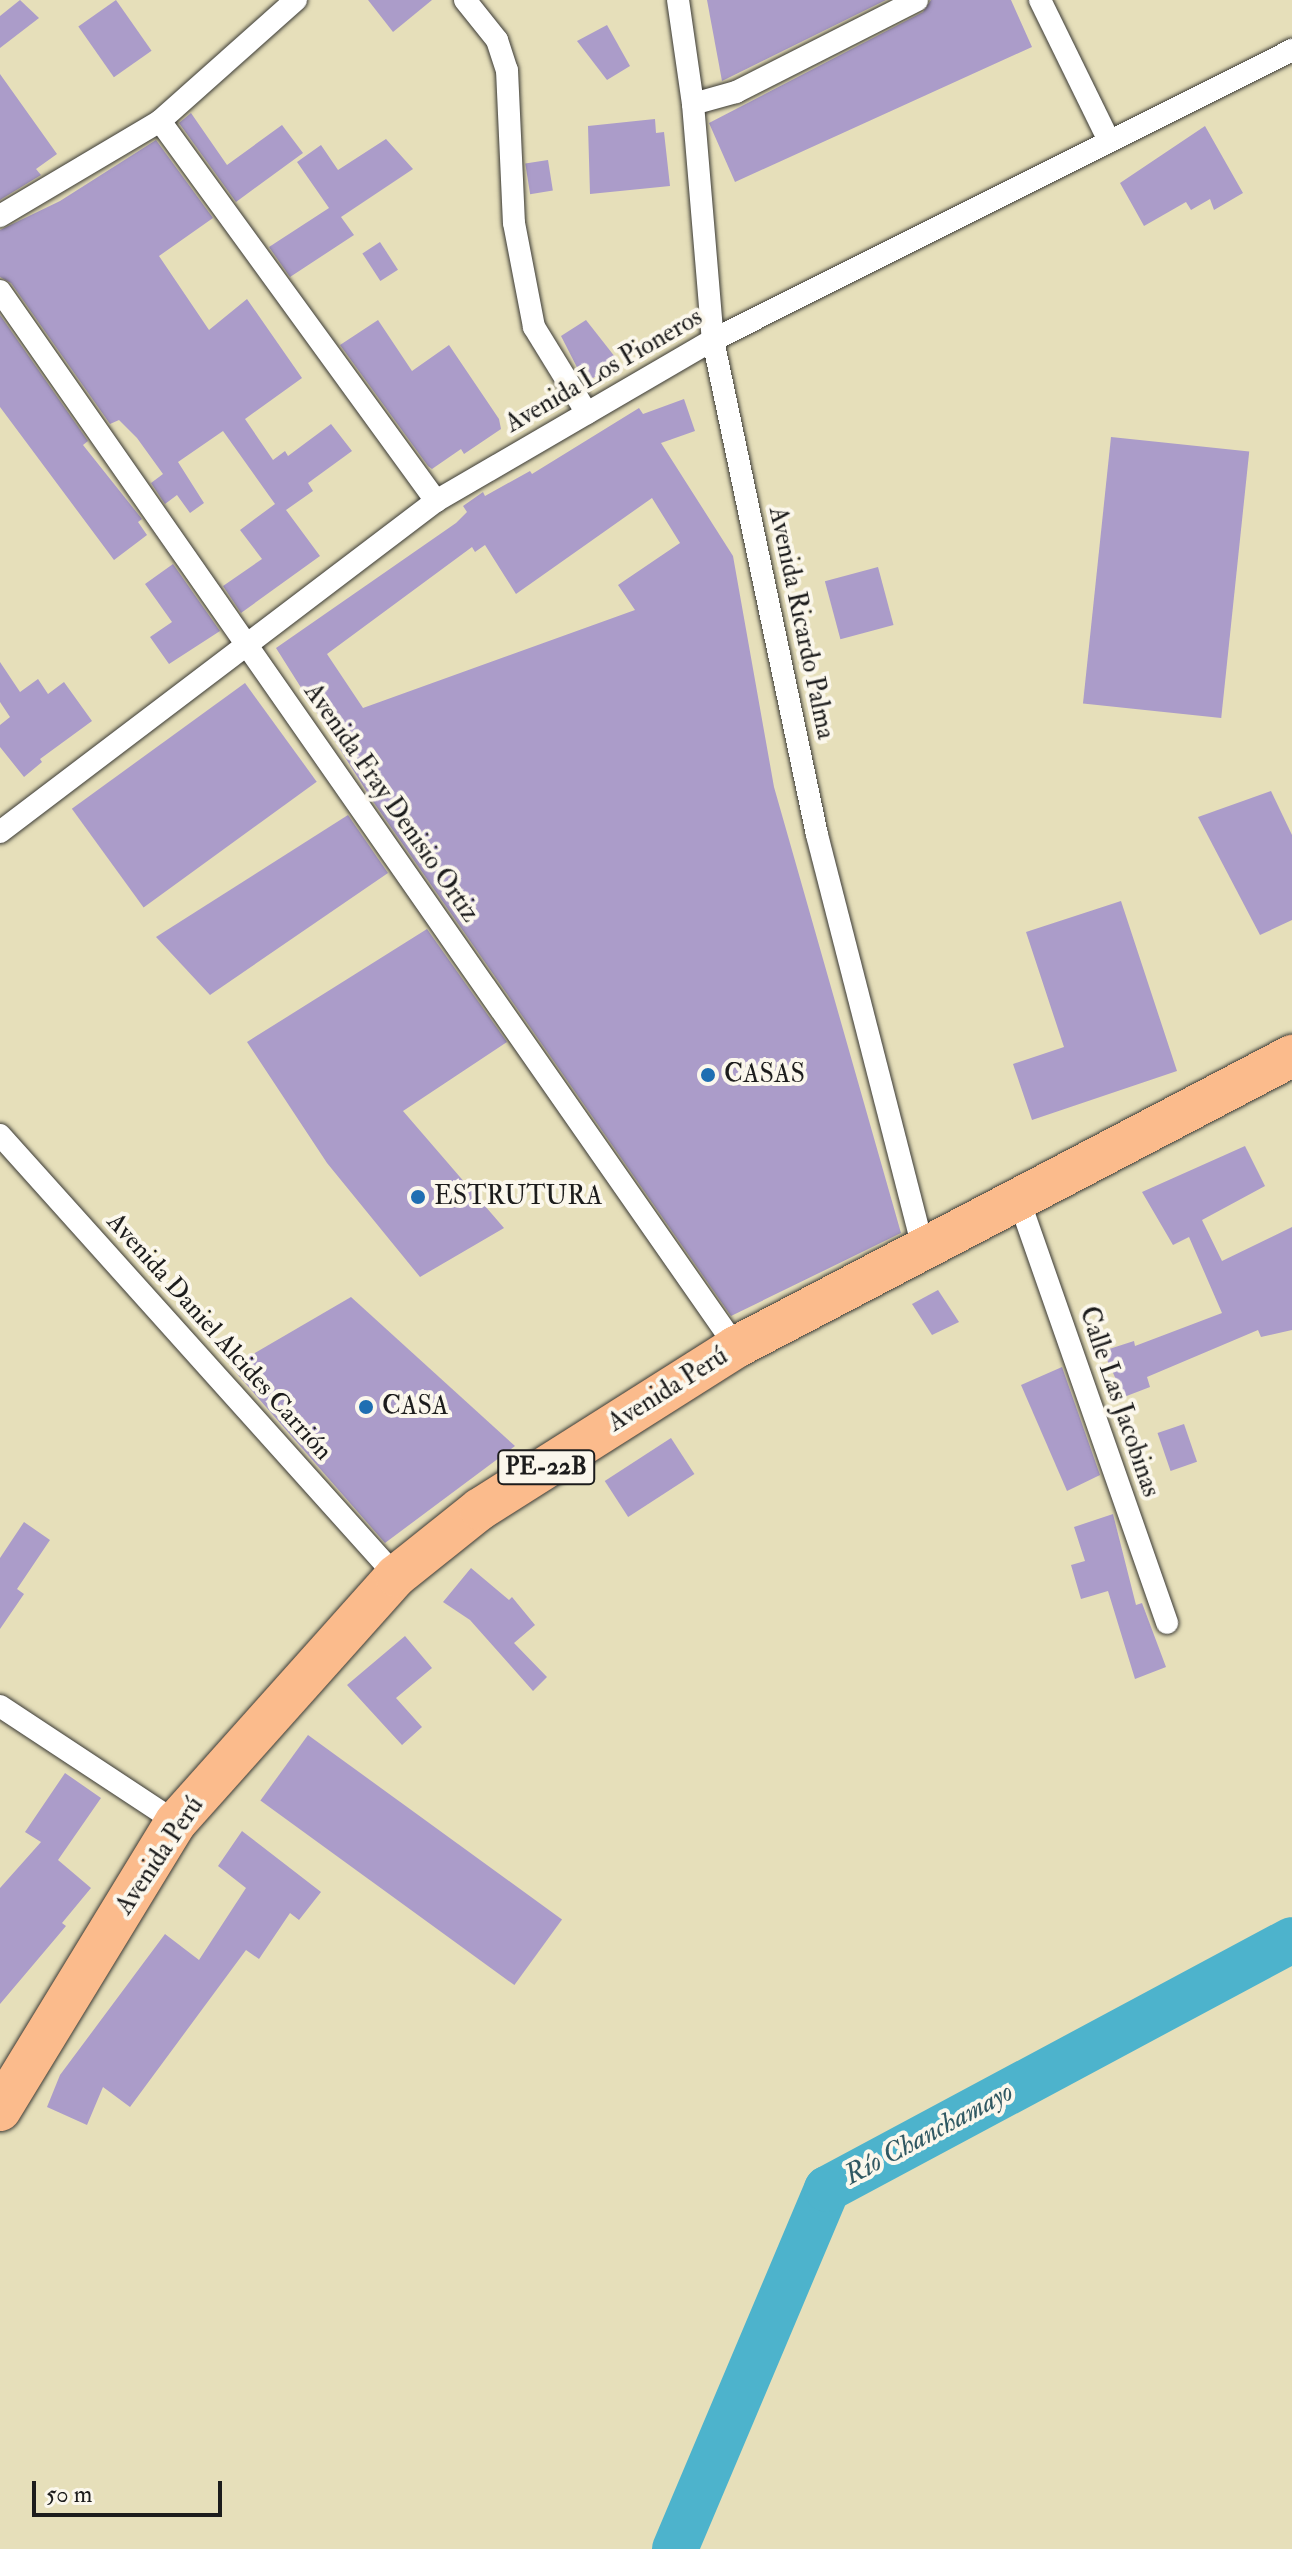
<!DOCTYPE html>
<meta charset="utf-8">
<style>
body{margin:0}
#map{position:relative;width:1292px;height:2549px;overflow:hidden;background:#e6dfba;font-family:"IM FELL Double Pica",serif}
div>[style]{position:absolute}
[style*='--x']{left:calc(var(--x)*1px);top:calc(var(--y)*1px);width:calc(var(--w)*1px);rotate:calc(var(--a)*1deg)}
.river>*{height:46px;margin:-23px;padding:0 23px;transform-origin:23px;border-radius:23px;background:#4db3cc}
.building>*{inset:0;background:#ab9cc9;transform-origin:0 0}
.roads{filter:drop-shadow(0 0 2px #3a3934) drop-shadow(0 0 2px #3a3934)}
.street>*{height:22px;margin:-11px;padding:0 11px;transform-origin:11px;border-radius:11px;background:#fff}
.highway>*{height:42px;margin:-21px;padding:0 21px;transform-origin:21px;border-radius:21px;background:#fbbb8c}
.dots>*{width:22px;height:22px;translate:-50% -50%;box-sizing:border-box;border:4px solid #fbf7ec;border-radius:50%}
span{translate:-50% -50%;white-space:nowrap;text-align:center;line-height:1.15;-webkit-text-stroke:8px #fbf7ec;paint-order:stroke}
.shield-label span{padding:2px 6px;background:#fbf7ec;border:2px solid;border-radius:6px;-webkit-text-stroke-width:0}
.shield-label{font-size:24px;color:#1c1c1c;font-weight:700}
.street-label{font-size:26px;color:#1c1c1c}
.poi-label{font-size:26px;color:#1c1c1c}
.left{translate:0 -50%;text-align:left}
.water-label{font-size:28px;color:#305862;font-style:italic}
.scale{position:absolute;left:32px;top:2481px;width:190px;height:36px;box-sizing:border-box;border:4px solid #1c1c1c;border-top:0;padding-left:10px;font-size:24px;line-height:28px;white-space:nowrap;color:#1c1c1c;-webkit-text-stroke:6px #fbf7ec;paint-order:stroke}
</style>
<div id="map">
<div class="river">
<div style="--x:675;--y:2549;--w:391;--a:-67.1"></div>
<div style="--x:827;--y:2189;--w:527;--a:-28.17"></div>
</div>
<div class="building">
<div style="clip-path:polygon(20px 0,39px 18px,0 48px,0 16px)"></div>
<div style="left:116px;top:0;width:62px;height:46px;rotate:55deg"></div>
<div style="clip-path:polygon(368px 0,432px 0,393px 32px)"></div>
<div style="clip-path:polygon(707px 0,886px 0,722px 81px)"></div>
<div style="clip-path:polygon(931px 0,1011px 0,1032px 47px,735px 182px,709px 123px,923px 12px)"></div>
<div style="clip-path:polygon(607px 25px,630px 66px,607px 80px,577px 41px)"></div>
<div style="clip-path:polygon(0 74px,57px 154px,36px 169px,41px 175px,0 200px)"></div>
<div style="clip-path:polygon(191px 113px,227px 165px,282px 125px,303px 153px,236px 202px,179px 123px)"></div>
<div style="clip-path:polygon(655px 119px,656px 133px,664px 132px,670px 186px,590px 194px,588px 126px)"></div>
<div style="clip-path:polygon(1205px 126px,1243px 193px,1214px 210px,1210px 199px,1191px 210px,1186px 202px,1144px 226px,1120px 183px)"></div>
<div style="clip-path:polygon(386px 139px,413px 169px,341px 217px,354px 235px,290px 277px,269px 247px,329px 208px,297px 162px,321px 145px,338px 170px)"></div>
<div style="clip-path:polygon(156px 140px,213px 218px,159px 256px,209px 330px,247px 299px,302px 378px,245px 419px,273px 460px,285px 451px,288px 456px,331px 424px,352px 451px,308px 483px,313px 491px,286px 510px,320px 556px,241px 613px,223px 586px,262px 559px,240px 530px,275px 504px,223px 431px,178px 462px,204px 503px,190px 513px,177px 495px,165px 504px,151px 483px,163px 474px,137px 438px,119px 420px,110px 424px,11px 283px,0 277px,0 230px,60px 201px)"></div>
<div style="left:548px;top:160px;width:31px;height:23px;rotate:81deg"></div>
<div style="left:380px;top:242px;width:33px;height:21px;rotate:57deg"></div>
<div style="clip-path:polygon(0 315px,88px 441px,83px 445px,142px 519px,138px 522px,147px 535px,114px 560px,0 407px)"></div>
<div style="clip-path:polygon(378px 320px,412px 371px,449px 345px,499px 419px,501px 429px,464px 454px,461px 449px,432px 469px,428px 466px,340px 345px)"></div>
<div style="clip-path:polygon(586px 320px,619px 362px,585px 383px,561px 336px)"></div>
<div style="clip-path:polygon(evenodd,684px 399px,695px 431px,661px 443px,733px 556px,774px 787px,901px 1233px,731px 1316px,372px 800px,276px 648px,456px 523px,467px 512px,463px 506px,483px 492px,485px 496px,530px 471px,532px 474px,639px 408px,643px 414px,684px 399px,652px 498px,680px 543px,618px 585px,635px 610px,363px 708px,327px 654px,472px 547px,475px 552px,485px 545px,516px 594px,652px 498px)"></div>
<div style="left:1111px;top:437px;width:139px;height:268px;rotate:6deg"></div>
<div style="clip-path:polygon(173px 564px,220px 631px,169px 664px,150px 637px,172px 622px,145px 584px)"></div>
<div style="left:878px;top:567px;width:60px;height:55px;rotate:75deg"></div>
<div style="clip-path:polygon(0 662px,20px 692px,38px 679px,48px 694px,64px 682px,92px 721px,40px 759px,42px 762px,24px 777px,0 747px,0 725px,10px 717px,0 702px)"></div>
<div style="left:245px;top:683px;width:122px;height:214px;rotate:54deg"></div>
<div style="clip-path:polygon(1271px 791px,1292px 835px,1292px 920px,1260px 935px,1198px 817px)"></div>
<div style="clip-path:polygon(348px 815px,388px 873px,210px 995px,156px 937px)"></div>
<div style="clip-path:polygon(1121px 901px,1177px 1071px,1032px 1120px,1013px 1064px,1064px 1047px,1026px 932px)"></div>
<div style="clip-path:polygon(427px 929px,507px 1042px,403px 1111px,504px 1228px,420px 1277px,327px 1163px,247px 1042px)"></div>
<div style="clip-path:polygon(1245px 1146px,1265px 1186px,1202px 1220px,1222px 1261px,1292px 1227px,1292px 1330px,1261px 1337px,1258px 1330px,1147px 1377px,1150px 1387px,1124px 1397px,1103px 1351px,1134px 1341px,1135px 1346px,1222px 1313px,1189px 1237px,1173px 1245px,1142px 1192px)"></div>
<div style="clip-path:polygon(938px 1290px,959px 1322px,932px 1335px,912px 1304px)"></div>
<div style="clip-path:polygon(351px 1297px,515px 1446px,385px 1543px,231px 1367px)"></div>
<div style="clip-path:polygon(1062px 1367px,1100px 1475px,1067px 1491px,1021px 1385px)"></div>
<div style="left:1184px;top:1424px;width:40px;height:28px;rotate:71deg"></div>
<div style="left:671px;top:1438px;width:43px;height:79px;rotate:57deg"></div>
<div style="clip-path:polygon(1113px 1514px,1136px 1605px,1142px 1603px,1166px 1667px,1135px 1679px,1108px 1591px,1081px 1599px,1071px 1565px,1085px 1561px,1074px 1527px)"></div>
<div style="clip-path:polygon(24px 1522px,50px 1540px,17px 1589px,24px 1594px,0 1629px,0 1558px)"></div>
<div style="clip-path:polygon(471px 1568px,509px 1600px,512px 1597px,535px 1625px,514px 1643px,547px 1677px,533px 1691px,470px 1620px,443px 1602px)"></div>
<div style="clip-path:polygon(405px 1636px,432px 1668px,396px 1698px,422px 1727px,402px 1745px,347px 1685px)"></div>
<div style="left:308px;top:1735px;width:314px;height:81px;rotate:36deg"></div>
<div style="clip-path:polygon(65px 1773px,101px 1798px,58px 1860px,91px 1888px,62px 1923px,66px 1926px,0 2004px,0 1888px,41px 1842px,25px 1832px)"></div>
<div style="clip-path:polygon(242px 1831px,321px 1892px,299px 1920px,290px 1913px,259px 1959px,246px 1950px,130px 2107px,103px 2087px,87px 2125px,47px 2107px,60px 2075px,165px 1934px,199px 1960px,246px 1888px,218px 1866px)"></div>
</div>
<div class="roads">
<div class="street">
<div style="--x:465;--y:0;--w:51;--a:51.3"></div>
<div style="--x:497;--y:40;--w:32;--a:72"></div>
<div style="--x:507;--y:70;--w:153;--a:87.4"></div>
<div style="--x:514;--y:223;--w:106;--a:79.1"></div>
<div style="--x:534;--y:327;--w:101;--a:58.4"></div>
<div style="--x:678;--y:0;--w:105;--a:81.8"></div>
<div style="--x:693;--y:104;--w:237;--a:85.2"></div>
<div style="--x:713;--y:340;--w:506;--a:78.13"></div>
<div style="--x:817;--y:835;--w:425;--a:75.6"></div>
<div style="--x:1040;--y:0;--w:157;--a:63.9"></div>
<div style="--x:693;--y:104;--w:45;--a:-15.6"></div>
<div style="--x:736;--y:92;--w:203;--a:-26.9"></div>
<div style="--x:160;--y:121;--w:470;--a:54"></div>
<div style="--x:0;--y:216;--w:186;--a:-30.7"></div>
<div style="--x:160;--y:121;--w:182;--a:-41.7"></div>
<div style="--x:0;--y:291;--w:1287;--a:55.12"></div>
<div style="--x:0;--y:832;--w:547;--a:-37.2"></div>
<div style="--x:436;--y:501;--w:320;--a:-30.2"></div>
<div style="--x:713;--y:340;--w:648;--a:-26.6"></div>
<div style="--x:0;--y:1135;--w:593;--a:48.08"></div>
<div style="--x:1019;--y:1200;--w:448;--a:70.7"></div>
<div style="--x:0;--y:1706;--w:211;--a:33.4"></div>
</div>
<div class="highway">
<div style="--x:0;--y:2110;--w:338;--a:-58.6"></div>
<div style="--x:176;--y:1822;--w:330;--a:-48.2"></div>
<div style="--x:396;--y:1576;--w:107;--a:-38.6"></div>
<div style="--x:480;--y:1509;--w:303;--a:-32.3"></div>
<div style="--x:736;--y:1347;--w:628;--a:-27.63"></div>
</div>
</div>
<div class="dots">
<div style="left:708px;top:1075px;background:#1f6fb2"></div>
<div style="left:418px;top:1197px;background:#1f6fb2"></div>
<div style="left:366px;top:1407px;background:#1f6fb2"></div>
</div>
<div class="shield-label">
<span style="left:546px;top:1467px">PE-22B</span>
</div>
<div class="street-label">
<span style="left:604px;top:371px;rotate:-30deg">Avenida Los Pioneros</span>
<span style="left:801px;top:623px;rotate:78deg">Avenida Ricardo Palma</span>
<span style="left:391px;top:803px;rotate:55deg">Avenida Fray Denisio Ortiz</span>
<span style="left:219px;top:1337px;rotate:48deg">Avenida Daniel Alcides Carrión</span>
<span style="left:668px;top:1390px;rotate:-32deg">Avenida Perú</span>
<span style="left:1119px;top:1402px;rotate:71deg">Calle Las Jacobinas</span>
<span style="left:160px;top:1856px;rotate:-56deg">Avenida Perú</span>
</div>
<div class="poi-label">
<span class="left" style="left:724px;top:1075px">CASAS</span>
<span class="left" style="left:434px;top:1197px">ESTRUTURA</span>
<span class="left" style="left:382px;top:1407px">CASA</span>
</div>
<div class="water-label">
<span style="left:929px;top:2134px;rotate:-28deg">Río Chanchamayo</span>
</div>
<div class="scale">50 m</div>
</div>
